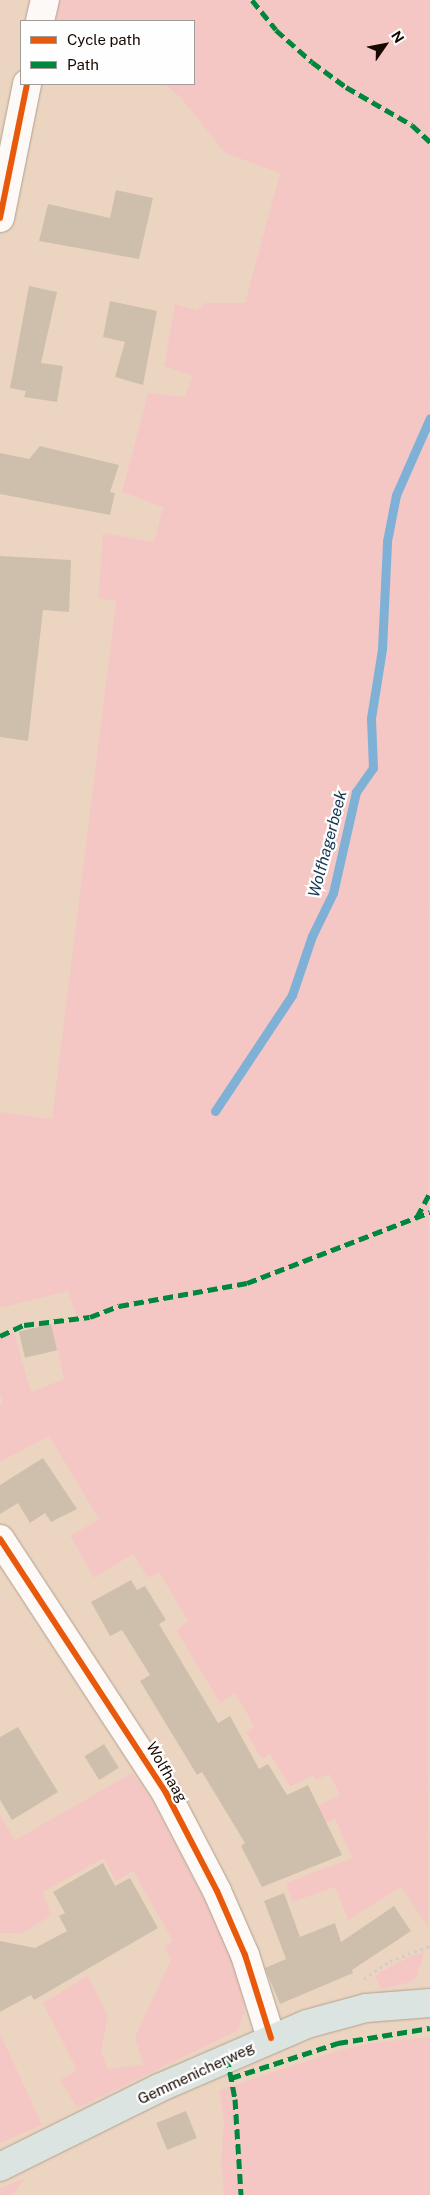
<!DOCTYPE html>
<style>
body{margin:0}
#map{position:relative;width:430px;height:2195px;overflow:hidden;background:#ecd5c0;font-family:"Public Sans",sans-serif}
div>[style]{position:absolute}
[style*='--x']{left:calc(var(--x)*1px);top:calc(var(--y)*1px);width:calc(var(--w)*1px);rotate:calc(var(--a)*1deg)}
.green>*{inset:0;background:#f4c7c5}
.stream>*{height:9px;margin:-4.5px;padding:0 4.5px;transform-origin:4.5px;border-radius:4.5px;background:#7fb1d6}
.building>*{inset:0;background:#cebfac;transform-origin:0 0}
.path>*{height:3px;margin-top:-1.5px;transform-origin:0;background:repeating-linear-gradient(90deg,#d3ccc6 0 2.5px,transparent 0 6.5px)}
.roads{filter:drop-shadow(0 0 1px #b2a090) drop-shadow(0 0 1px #b2a090)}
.minor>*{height:28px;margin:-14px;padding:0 14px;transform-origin:14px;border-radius:14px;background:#fcf9f6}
.major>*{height:28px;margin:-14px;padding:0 14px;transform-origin:14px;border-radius:14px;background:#dbe4e0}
.quiet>*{height:5px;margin-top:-2.5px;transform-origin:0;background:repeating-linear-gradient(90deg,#00873e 0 10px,transparent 0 15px)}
.cycleway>*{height:6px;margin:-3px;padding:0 3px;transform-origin:3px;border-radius:3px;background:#e8590c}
span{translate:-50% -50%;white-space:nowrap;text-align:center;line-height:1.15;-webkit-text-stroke:4.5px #fefefe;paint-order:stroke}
.street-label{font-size:15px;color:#160900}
.water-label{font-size:16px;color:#143650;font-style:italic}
.legend{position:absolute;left:20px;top:20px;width:175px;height:65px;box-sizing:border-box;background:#fefefe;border:1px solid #a19c98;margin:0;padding:6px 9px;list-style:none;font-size:15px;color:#160900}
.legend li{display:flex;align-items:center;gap:10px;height:25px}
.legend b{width:25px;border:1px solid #a19c98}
.north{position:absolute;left:360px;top:20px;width:50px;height:50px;-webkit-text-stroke:4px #fefefe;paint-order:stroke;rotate:57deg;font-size:14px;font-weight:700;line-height:20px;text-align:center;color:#160900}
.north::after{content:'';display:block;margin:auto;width:18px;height:22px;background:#160900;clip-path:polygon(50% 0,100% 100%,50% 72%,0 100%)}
</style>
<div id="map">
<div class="green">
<div style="clip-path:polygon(60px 0,430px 0,428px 1927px,401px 1887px,348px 1920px,335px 1887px,292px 1902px,286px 1883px,352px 1858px,335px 1819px,298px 1836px,289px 1820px,340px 1795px,329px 1774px,316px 1780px,313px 1775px,290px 1787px,270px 1754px,262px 1759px,246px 1732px,254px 1726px,235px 1693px,220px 1703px,176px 1630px,188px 1621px,159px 1572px,148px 1578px,133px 1554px,94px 1578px,70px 1536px,99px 1519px,49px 1436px,0 1462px,0 1405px,3px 1404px,0 1394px,0 1340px,14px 1332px,31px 1392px,64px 1379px,51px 1324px,78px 1322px,68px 1291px,0 1308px,0 1112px,52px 1119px,116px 601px,98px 599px,103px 533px,154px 542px,163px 507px,122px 492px,148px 393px,185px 397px,192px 376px,164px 366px,175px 304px,197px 310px,205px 303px,245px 303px,280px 173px,225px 153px,181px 98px,164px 84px,194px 84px,194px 21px,56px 21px)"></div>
<div style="clip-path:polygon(132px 1773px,151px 1798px,210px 1911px,236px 1970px,245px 2012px,237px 2031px,77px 2108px,60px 2080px,77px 2070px,43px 2003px,88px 1975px,108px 2015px,101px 2052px,108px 2069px,143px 2065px,135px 2037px,171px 1959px,164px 1946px,173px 1941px,133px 1871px,116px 1881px,104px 1858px,43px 1892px,51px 1916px,22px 1933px,0 1933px,0 1815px,15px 1840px)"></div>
<div style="clip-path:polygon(424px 1952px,417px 1976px,411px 1982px,381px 1989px,375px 1977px,379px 1973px,409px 1957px)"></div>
<div style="clip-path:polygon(0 2033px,42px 2125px,0 2143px)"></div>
<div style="clip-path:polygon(430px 2037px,430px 2195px,224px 2195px,221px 2161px,224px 2121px,219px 2090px,341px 2050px,371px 2043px)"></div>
<div style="clip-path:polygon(26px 2178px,12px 2195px,0 2195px,0 2188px)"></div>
</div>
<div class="stream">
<div style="--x:215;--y:1111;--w:139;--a:-56.4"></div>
<div style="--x:292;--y:995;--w:62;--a:-71.3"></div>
<div style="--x:312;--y:936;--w:48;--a:-64"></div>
<div style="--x:333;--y:893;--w:104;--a:-77.2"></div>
<div style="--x:356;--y:792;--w:29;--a:-55"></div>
<div style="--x:373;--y:768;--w:50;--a:-92.3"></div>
<div style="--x:371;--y:718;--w:70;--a:-80.9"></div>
<div style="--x:382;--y:649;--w:108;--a:-87.3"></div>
<div style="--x:387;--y:541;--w:47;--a:-78.9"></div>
<div style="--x:396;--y:495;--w:84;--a:-66.2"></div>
</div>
<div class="building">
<div style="clip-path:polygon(116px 190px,153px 198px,139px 259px,39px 241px,48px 204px,110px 218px)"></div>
<div style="clip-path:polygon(29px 286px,57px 292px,41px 363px,63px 366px,57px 402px,24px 397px,26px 391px,10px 388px)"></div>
<div style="clip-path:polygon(110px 301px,157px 311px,143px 385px,115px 377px,125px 342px,103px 337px)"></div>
<div style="clip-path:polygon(40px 446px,119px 465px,110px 492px,115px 493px,110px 515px,0 494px,0 453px,29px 459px)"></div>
<div style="clip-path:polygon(0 556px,71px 560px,69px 612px,43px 610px,28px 741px,0 737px)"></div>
<div style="left:51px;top:1324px;width:27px;height:33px;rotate:77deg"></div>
<div style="clip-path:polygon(43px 1458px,77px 1509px,51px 1522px,45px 1513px,30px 1523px,18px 1503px,0 1514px,0 1485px)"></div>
<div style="clip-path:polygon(131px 1580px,137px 1590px,145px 1586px,166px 1620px,159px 1624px,218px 1723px,230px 1716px,259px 1769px,268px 1764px,287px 1795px,308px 1785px,342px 1855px,262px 1887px,241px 1846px,245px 1843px,202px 1772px,197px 1775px,140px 1681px,150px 1675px,122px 1630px,110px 1636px,91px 1602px)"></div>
<div style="clip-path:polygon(18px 1727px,58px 1792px,12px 1820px,0 1800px,0 1737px)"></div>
<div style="left:104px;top:1744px;width:28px;height:23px;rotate:58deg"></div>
<div style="clip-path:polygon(103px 1863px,115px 1886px,130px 1878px,158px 1928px,34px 2000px,31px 1995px,0 2012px,0 1941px,35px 1948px,67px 1931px,59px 1916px,65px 1913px,53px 1892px)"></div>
<div style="clip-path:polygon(284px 1893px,300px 1937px,335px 1923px,341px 1942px,394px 1906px,411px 1931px,352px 1970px,353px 1973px,280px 2004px,265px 1968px,286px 1959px,264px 1901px)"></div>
<div style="left:186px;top:2111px;width:29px;height:32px;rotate:68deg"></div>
</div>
<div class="path">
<div style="--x:364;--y:1979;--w:32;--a:-35"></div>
<div style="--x:390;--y:1961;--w:43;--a:-20.6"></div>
</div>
<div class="roads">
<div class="minor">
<div style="--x:40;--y:21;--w:22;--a:-77"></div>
<div style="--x:0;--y:218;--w:137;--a:-78.6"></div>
<div style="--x:0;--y:1539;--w:303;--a:56.8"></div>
<div style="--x:166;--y:1793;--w:110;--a:62.5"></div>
<div style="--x:217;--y:1891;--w:70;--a:66.4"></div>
<div style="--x:245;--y:1955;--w:87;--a:72.6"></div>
</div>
<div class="major">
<div style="--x:0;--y:2167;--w:178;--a:-26.4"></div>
<div style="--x:159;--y:2088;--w:161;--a:-23.4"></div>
<div style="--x:307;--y:2024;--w:61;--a:-15.2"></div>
<div style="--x:366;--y:2008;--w:64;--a:-4.5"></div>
</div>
</div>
<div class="quiet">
<div style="--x:252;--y:0;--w:38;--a:51"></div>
<div style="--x:276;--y:30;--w:48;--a:41.6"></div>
<div style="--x:312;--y:62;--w:42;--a:36.3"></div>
<div style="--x:346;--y:87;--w:76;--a:29.9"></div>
<div style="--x:412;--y:125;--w:25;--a:43"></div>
<div style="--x:417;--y:1217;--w:27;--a:-62"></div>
<div style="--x:0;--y:1336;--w:26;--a:-25"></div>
<div style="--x:24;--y:1325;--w:66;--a:-6.9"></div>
<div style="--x:90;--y:1317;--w:31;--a:-21"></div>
<div style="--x:119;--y:1306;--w:130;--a:-10.2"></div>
<div style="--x:247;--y:1283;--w:196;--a:-21.2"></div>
<div style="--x:227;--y:2057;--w:43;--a:79.2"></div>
<div style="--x:235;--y:2099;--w:96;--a:86.4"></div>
<div style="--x:231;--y:2078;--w:113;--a:-18.1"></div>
<div style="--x:338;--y:2043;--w:93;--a:-9.3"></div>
</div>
<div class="cycleway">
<div style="--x:0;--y:218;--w:137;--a:-78.6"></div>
<div style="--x:0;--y:1539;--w:303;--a:56.8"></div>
<div style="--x:166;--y:1793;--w:110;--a:62.5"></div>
<div style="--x:217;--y:1891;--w:70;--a:66.4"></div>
<div style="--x:245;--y:1955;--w:87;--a:72.6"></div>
</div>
<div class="street-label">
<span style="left:167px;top:1772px;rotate:60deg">Wolfhaag</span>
<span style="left:196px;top:2073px;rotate:-25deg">Gemmenicherweg</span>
</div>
<div class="water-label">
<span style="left:328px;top:844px;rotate:-75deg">Wolfhagerbeek</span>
</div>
<ul class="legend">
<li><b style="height:6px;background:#e8590c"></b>Cycle path</li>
<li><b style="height:6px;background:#00873e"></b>Path</li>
</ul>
<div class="north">N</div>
</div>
